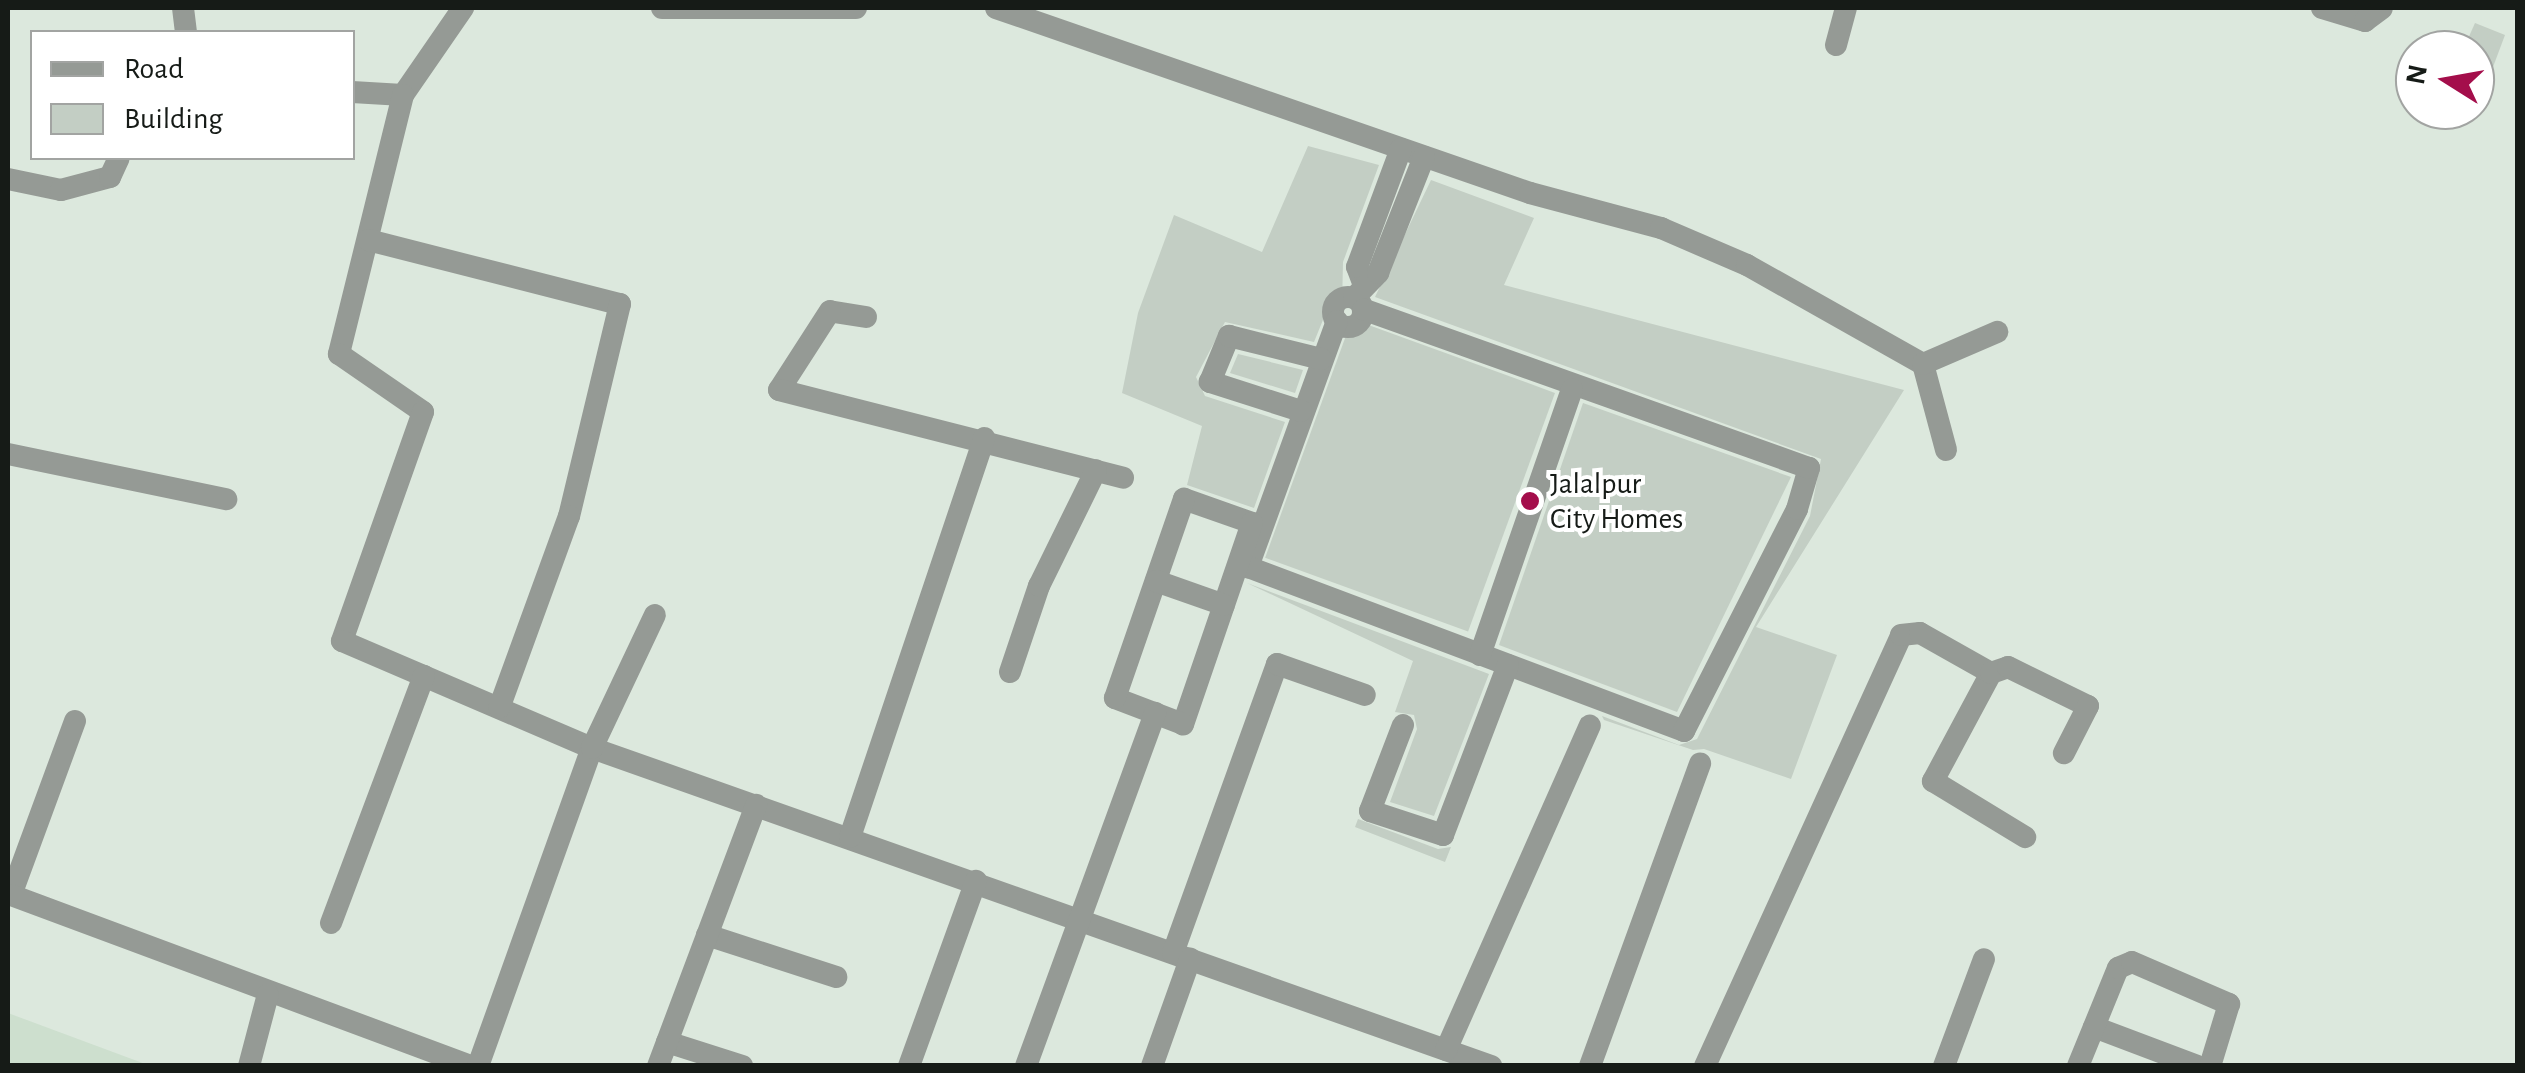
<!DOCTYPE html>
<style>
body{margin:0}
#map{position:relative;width:2525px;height:1073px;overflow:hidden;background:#dce8dd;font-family:"Alegreya Sans",sans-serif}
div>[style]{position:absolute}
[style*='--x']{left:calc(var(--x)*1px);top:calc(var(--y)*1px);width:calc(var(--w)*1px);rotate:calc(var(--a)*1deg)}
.built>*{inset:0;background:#cddfce}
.building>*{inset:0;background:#c3cec4;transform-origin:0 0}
.street>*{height:22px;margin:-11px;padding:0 11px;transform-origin:11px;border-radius:11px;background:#959a95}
.street>.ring{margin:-11px;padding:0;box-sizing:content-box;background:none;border:22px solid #959a95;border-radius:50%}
.dots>*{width:28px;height:28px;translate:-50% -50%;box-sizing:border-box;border:5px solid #fff;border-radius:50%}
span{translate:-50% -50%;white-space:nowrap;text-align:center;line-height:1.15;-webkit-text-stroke:8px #fff;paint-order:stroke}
.poi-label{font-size:30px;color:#161b17}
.left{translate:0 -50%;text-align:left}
.frame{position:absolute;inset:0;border:10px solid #161b17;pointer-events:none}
.legend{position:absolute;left:30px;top:30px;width:325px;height:130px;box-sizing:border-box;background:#fff;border:2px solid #a2a4a2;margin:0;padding:12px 18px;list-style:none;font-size:30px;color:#161b17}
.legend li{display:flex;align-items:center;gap:20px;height:50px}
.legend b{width:50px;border:2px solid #a2a4a2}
.north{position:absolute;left:2395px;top:30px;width:100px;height:100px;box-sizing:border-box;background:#fff;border:2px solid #a2a4a2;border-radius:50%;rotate:281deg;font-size:28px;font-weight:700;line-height:40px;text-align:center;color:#161b17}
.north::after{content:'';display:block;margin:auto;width:35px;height:45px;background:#a40e4b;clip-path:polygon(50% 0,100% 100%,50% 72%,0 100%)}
</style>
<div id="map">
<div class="built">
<div style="clip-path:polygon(8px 1013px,148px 1065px,8px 1065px)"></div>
</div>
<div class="building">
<div style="clip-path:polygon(2475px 23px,2505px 35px,2493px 67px,2463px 50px)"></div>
<div style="clip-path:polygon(1308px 146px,1379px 165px,1343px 262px,1342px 307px,1327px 310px,1314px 342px,1225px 322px,1196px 377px,1205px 396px,1285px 422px,1254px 508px,1187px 485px,1202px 426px,1122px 393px,1138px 313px,1174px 215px,1262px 252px)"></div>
<div style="clip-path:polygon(1431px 180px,1534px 218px,1504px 285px,1904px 390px,1756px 627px,1837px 655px,1791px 779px,1704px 749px,1693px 750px,1604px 720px,1602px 716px,1679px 745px,1697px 739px,1810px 516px,1821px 459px,1375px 297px)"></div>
<div style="left:1352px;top:319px;width:216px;height:254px;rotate:20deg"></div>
<div style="clip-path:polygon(1238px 354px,1303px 370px,1295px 393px,1230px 373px)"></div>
<div style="clip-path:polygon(1583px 403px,1791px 477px,1677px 712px,1499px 645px)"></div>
<div style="clip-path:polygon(1247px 583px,1489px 674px,1434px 816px,1390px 802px,1417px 729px,1414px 715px,1395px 712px,1413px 661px)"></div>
<div style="clip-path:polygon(1358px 819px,1438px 849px,1451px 847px,1445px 862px,1355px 827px)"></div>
</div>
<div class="street">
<div style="--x:183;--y:8;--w:24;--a:83"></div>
<div style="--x:662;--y:8;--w:194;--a:0"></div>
<div style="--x:996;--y:8;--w:565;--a:19.11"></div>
<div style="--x:1530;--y:193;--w:136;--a:15"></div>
<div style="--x:1661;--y:228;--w:94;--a:23.3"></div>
<div style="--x:1747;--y:265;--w:202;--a:29.4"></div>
<div style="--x:1923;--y:364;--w:89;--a:75"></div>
<div style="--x:2322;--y:8;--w:45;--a:16.8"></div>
<div style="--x:2365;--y:21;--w:21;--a:-37"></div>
<div style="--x:1836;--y:45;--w:38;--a:-75"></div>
<div style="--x:352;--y:92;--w:51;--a:3.4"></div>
<div style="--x:403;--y:95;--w:106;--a:-55.4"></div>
<div style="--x:403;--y:95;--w:267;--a:103.9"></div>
<div style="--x:339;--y:354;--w:102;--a:34.6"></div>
<div style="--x:423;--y:412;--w:243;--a:109.5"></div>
<div style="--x:342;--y:641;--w:272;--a:23.2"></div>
<div style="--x:592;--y:748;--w:954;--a:19.48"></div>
<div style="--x:8;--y:179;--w:54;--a:11.7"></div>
<div style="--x:61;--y:190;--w:51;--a:-14.9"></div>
<div style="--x:110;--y:177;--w:21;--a:-65"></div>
<div style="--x:368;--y:240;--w:260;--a:14.3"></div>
<div style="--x:620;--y:304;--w:218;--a:103.5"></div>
<div style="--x:569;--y:516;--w:204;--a:110"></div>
<div style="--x:1362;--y:280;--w:14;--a:-111"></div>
<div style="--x:1357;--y:267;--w:126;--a:-69.6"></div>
<div class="ring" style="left:1333px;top:297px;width:8px;height:8px"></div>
<div style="--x:1354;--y:298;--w:35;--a:-46"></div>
<div style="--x:1378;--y:273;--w:125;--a:-68.4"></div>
<div style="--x:866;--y:317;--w:36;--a:-171"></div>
<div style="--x:830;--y:311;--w:94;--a:122.8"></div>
<div style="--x:779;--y:390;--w:355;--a:14.3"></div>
<div style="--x:1337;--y:321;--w:262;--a:109.9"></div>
<div style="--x:1248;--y:567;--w:466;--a:20.6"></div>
<div style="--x:1684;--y:731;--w:249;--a:-63"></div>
<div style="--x:1797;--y:509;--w:43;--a:-73.7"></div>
<div style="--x:1809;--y:468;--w:473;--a:-160.4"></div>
<div style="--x:1923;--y:364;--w:81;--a:-23.4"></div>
<div style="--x:1301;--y:411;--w:96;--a:-162.3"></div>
<div style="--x:1210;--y:382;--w:50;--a:-67.6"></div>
<div style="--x:1229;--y:336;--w:95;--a:14"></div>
<div style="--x:8;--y:454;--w:223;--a:11.7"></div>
<div style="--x:1184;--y:499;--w:72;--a:19.4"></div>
<div style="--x:1252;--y:523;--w:213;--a:108.9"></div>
<div style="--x:1183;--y:724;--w:73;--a:-159.1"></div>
<div style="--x:1115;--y:698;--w:211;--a:-70.9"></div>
<div style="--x:1156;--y:581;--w:72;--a:19.4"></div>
<div style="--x:1480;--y:655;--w:281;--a:-70.9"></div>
<div style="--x:1010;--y:672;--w:91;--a:-71.4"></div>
<div style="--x:1039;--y:586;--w:129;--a:-63.8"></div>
<div style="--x:1991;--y:673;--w:123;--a:118.2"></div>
<div style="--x:1933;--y:781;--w:108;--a:31.3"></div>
<div style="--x:75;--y:721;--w:185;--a:110.2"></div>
<div style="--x:11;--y:895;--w:492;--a:20.4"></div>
<div style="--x:1403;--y:725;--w:92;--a:111"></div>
<div style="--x:1370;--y:811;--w:77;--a:18.2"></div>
<div style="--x:1443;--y:835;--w:182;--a:-69.1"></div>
<div style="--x:850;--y:837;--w:421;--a:-71.4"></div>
<div style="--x:331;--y:923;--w:264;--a:-69.4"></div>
<div style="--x:707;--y:935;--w:136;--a:18"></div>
<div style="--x:1173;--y:953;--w:307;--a:-70.2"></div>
<div style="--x:1277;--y:664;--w:93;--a:19.4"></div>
<div style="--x:2094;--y:1027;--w:110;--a:20.7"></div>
<div style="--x:667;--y:1042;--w:79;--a:17.7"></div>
<div style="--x:1446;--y:1050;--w:355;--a:-66.1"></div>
<div style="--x:249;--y:1066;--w:74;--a:-75.2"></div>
<div style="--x:478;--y:1066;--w:338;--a:-70.3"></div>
<div style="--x:592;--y:748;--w:147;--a:-64.7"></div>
<div style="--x:658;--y:1066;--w:279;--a:-69.4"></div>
<div style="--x:909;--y:1066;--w:197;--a:-70.1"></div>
<div style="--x:1026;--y:1066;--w:376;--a:-69.9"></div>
<div style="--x:1152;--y:1066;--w:114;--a:-70.4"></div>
<div style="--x:1590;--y:1066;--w:322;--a:-70"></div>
<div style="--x:1705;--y:1066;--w:473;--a:-65.5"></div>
<div style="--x:1901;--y:635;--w:19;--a:-6"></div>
<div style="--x:1920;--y:633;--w:81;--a:29.4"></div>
<div style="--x:1991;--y:673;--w:18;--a:-19"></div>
<div style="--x:2008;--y:667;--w:89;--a:26"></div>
<div style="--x:2088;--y:706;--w:53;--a:117.1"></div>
<div style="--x:1944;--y:1066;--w:114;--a:-69.5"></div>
<div style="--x:2078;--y:1066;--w:106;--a:-67.8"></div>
<div style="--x:2118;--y:968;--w:15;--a:-23"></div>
<div style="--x:2132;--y:962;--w:106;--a:23.4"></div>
<div style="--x:2229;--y:1004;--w:65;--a:107"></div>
</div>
<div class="dots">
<div style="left:1530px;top:501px;background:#a40e4b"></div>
</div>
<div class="poi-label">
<span class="left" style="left:1550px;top:501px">Jalalpur<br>City Homes</span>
</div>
<div class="frame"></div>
<ul class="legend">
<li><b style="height:12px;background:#959a95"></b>Road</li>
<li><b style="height:28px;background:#c3cec4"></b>Building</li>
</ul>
<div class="north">N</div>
</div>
